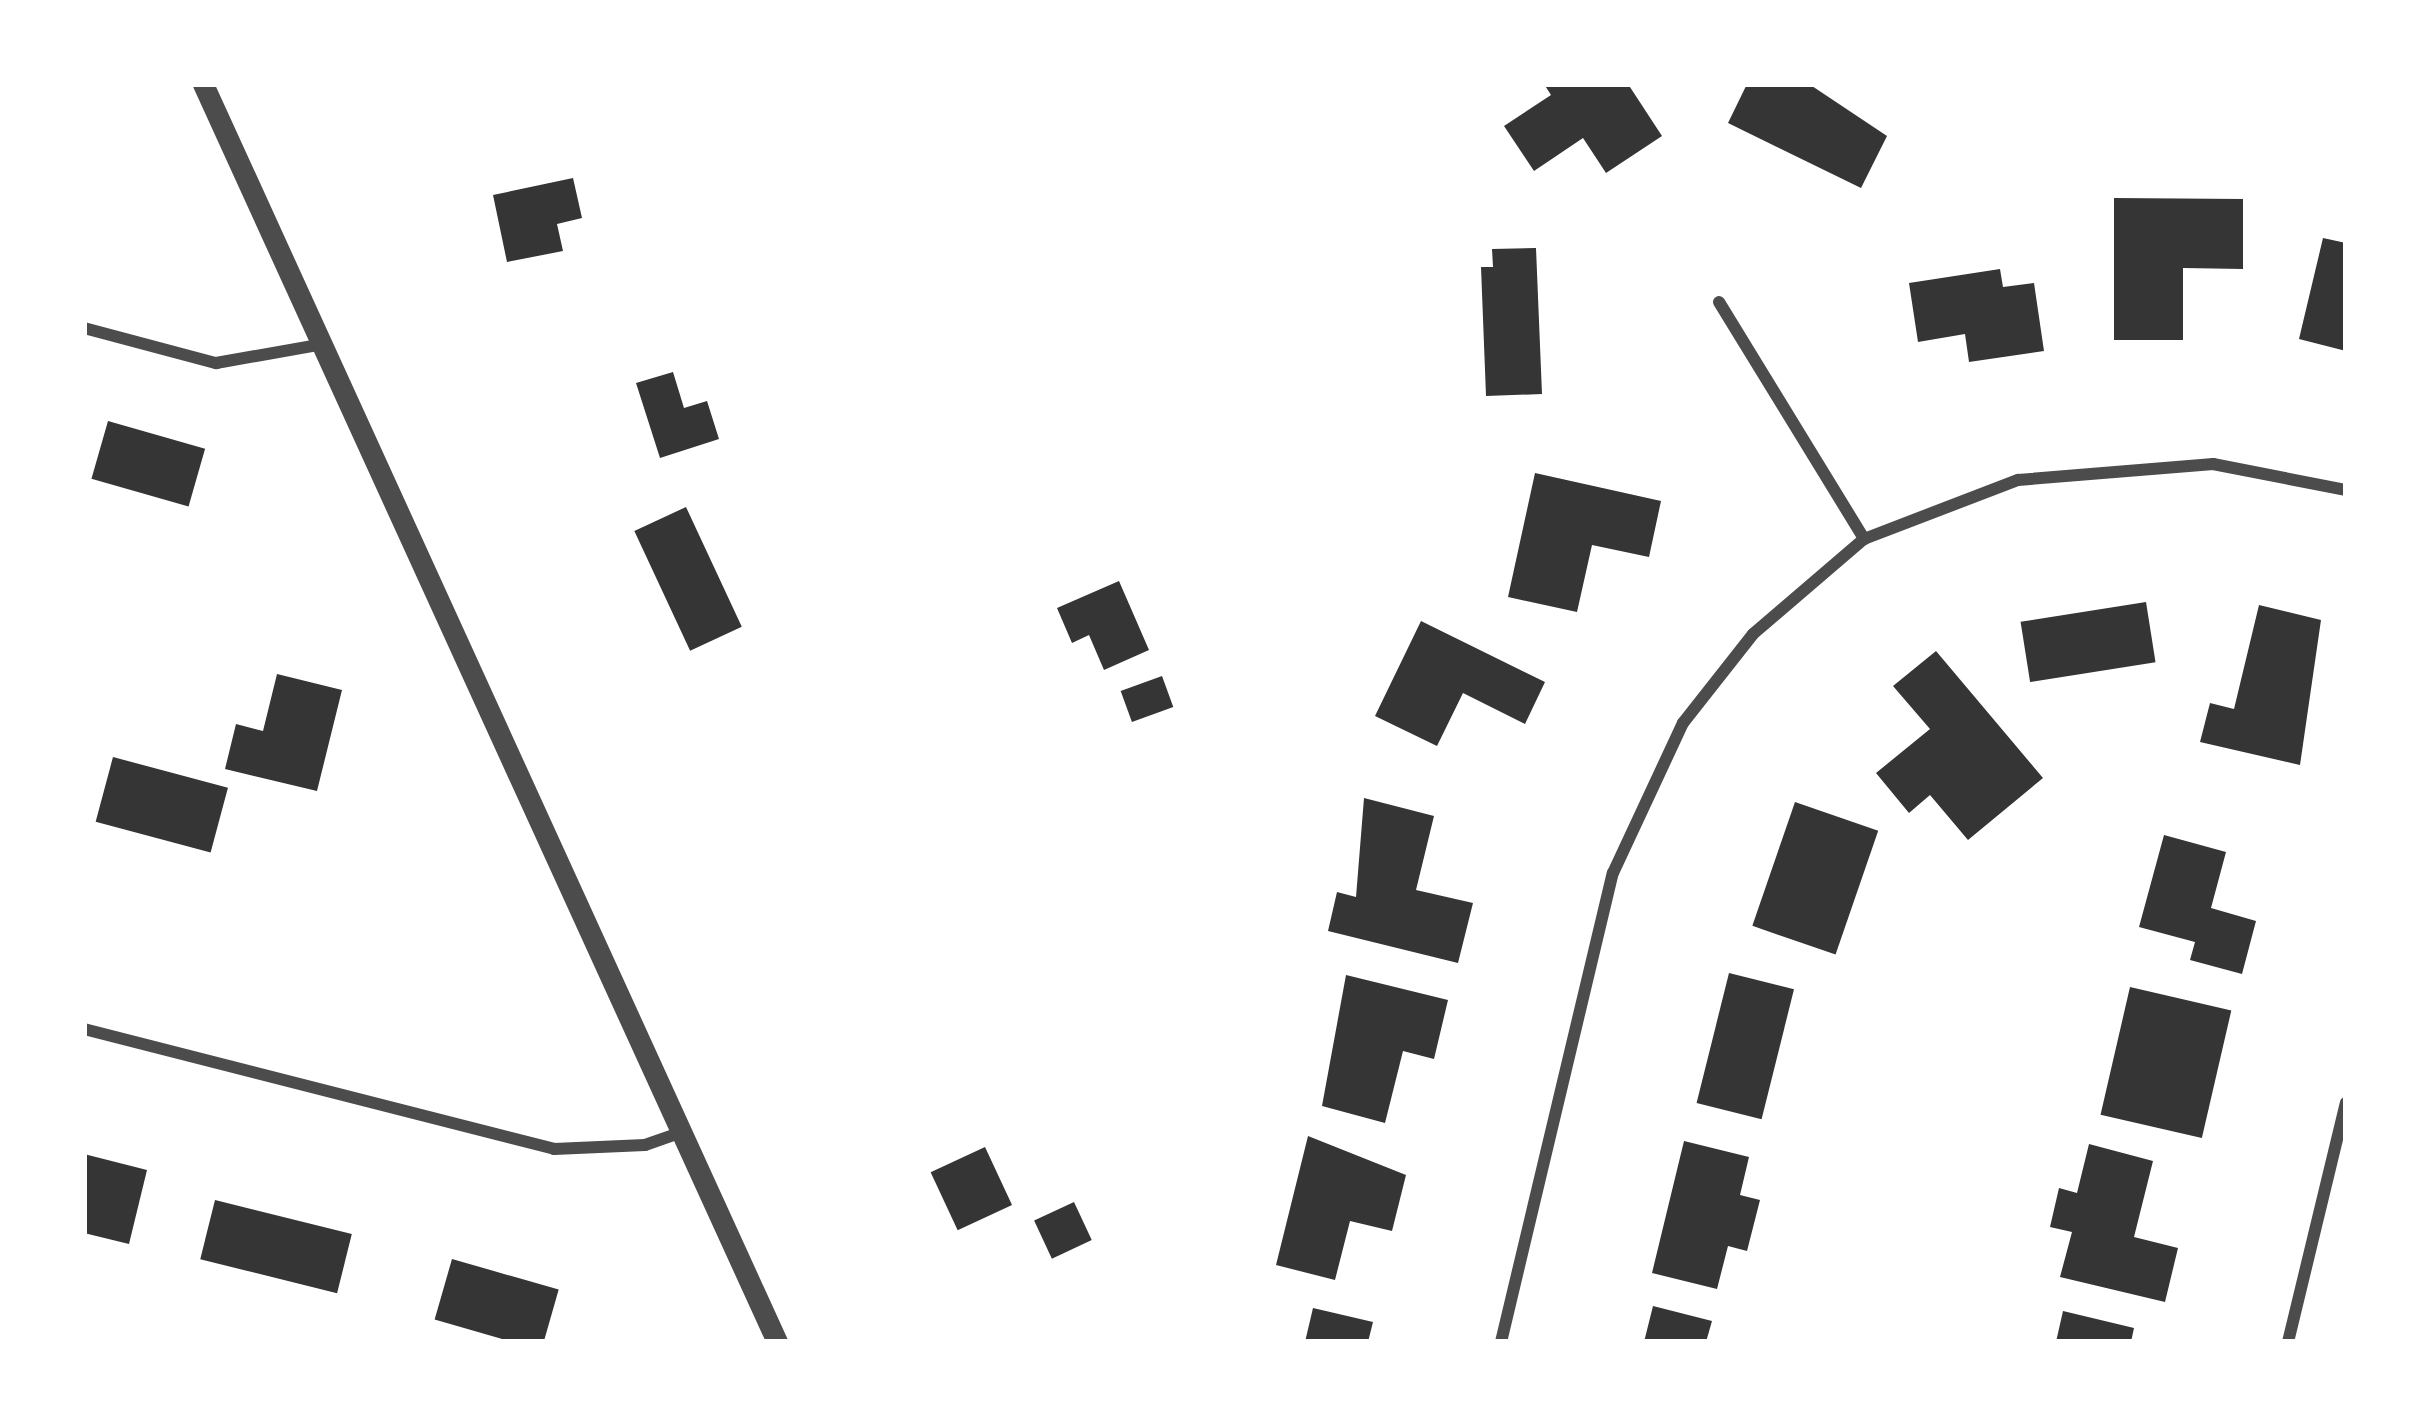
<!DOCTYPE html>
<style>
body{margin:0}
#map{position:relative;width:2430px;height:1426px;overflow:hidden;background:#fff;font-family:"Titillium Web",sans-serif}
div>[style]{position:absolute}
[style*='--x']{left:calc(var(--x)*1px);top:calc(var(--y)*1px);width:calc(var(--w)*1px);rotate:calc(var(--a)*1deg)}
.building>*{inset:0;background:#353535;transform-origin:0 0}
.minor>*{height:12px;margin:-6px;padding:0 6px;transform-origin:6px;border-radius:6px;background:#4c4c4c}
.tertiary>*{height:21px;margin:-10.5px;padding:0 10.5px;transform-origin:10.5px;border-radius:10.5px;background:#4c4c4c}
span{translate:-50% -50%;white-space:nowrap;text-align:center;line-height:1.15;-webkit-text-stroke:10px #fff;paint-order:stroke}
.frame{position:absolute;inset:0;border:87px solid #fff;pointer-events:none}
</style>
<div id="map">
<div class="building">
<div style="clip-path:polygon(1544px 84px,1628px 84px,1662px 136px,1606px 173px,1583px 138px,1534px 171px,1504px 126px,1551px 95px)"></div>
<div style="clip-path:polygon(1747px 84px,1809px 84px,1887px 136px,1861px 188px,1728px 123px)"></div>
<div style="clip-path:polygon(573px 178px,582px 218px,557px 224px,563px 251px,507px 262px,493px 195px)"></div>
<div style="clip-path:polygon(2114px 198px,2243px 199px,2243px 269px,2183px 268px,2183px 340px,2114px 340px)"></div>
<div style="clip-path:polygon(2323px 238px,2346px 243px,2346px 351px,2299px 339px)"></div>
<div style="clip-path:polygon(1536px 248px,1542px 394px,1486px 396px,1481px 267px,1493px 267px,1492px 249px)"></div>
<div style="clip-path:polygon(2000px 269px,2003px 287px,2034px 283px,2044px 351px,1969px 362px,1965px 334px,1918px 342px,1909px 283px)"></div>
<div style="clip-path:polygon(673px 372px,684px 408px,707px 401px,719px 439px,660px 458px,636px 383px)"></div>
<div style="left:108px;top:421px;width:101px;height:60px;rotate:16deg"></div>
<div style="clip-path:polygon(1535px 473px,1661px 501px,1649px 557px,1592px 545px,1577px 612px,1508px 597px)"></div>
<div style="left:686px;top:507px;width:132px;height:57px;rotate:65deg"></div>
<div style="clip-path:polygon(1119px 581px,1149px 650px,1104px 670px,1089px 635px,1072px 643px,1057px 608px)"></div>
<div style="left:2146px;top:602px;width:61px;height:127px;rotate:81deg"></div>
<div style="clip-path:polygon(2259px 605px,2321px 620px,2300px 765px,2200px 742px,2210px 703px,2234px 709px)"></div>
<div style="clip-path:polygon(1421px 621px,1545px 682px,1525px 724px,1463px 693px,1437px 746px,1375px 716px)"></div>
<div style="clip-path:polygon(1936px 651px,2043px 778px,1968px 840px,1930px 795px,1909px 813px,1876px 773px,1930px 729px,1893px 686px)"></div>
<div style="clip-path:polygon(277px 674px,342px 690px,317px 791px,225px 769px,236px 724px,263px 731px)"></div>
<div style="left:1162px;top:676px;width:33px;height:44px;rotate:70deg"></div>
<div style="left:113px;top:757px;width:119px;height:67px;rotate:15deg"></div>
<div style="clip-path:polygon(1364px 798px,1434px 816px,1416px 890px,1473px 903px,1458px 963px,1328px 931px,1337px 892px,1356px 897px)"></div>
<div style="left:1795px;top:802px;width:88px;height:131px;rotate:19deg"></div>
<div style="clip-path:polygon(2164px 835px,2226px 852px,2211px 908px,2256px 921px,2242px 974px,2190px 960px,2195px 942px,2139px 927px)"></div>
<div style="left:1729px;top:973px;width:67px;height:134px;rotate:14deg"></div>
<div style="clip-path:polygon(1346px 975px,1448px 1000px,1434px 1059px,1403px 1051px,1385px 1123px,1322px 1106px)"></div>
<div style="left:2130px;top:987px;width:104px;height:131px;rotate:13deg"></div>
<div style="clip-path:polygon(1308px 1136px,1406px 1175px,1392px 1231px,1350px 1221px,1335px 1280px,1276px 1265px)"></div>
<div style="clip-path:polygon(1684px 1141px,1749px 1157px,1740px 1195px,1760px 1200px,1747px 1251px,1728px 1246px,1717px 1289px,1652px 1273px)"></div>
<div style="clip-path:polygon(2089px 1144px,2153px 1161px,2134px 1237px,2178px 1248px,2165px 1302px,2060px 1277px,2072px 1232px,2050px 1227px,2059px 1188px,2077px 1193px)"></div>
<div style="left:985px;top:1147px;width:64px;height:60px;rotate:65deg"></div>
<div style="clip-path:polygon(84px 1154px,147px 1170px,129px 1244px,84px 1233px)"></div>
<div style="left:215px;top:1200px;width:141px;height:61px;rotate:14deg"></div>
<div style="left:1074px;top:1202px;width:42px;height:44px;rotate:65deg"></div>
<div style="left:452px;top:1259px;width:111px;height:63px;rotate:16deg"></div>
<div style="clip-path:polygon(1653px 1306px,1712px 1321px,1706px 1342px,1644px 1342px)"></div>
<div style="clip-path:polygon(1313px 1308px,1373px 1322px,1368px 1342px,1305px 1342px)"></div>
<div style="clip-path:polygon(2063px 1311px,2134px 1328px,2131px 1342px,2056px 1342px)"></div>
</div>
<div class="minor">
<div style="--x:1719;--y:302;--w:278;--a:58.5"></div>
<div style="--x:84;--y:328;--w:137;--a:14.9"></div>
<div style="--x:216;--y:363;--w:110;--a:-10"></div>
<div style="--x:84;--y:1029;--w:485;--a:14.3"></div>
<div style="--x:554;--y:1149;--w:91;--a:-2.5"></div>
<div style="--x:645;--y:1145;--w:42;--a:-19.3"></div>
<div style="--x:1501;--y:1342;--w:482;--a:-76.6"></div>
<div style="--x:1613;--y:873;--w:166;--a:-65"></div>
<div style="--x:1683;--y:723;--w:113;--a:-51.8"></div>
<div style="--x:1753;--y:634;--w:146;--a:-40.6"></div>
<div style="--x:1864;--y:539;--w:165;--a:-21"></div>
<div style="--x:2018;--y:480;--w:196;--a:-4.7"></div>
<div style="--x:2213;--y:464;--w:136;--a:11.1"></div>
<div style="--x:2288;--y:1342;--w:246;--a:-76.4"></div>
</div>
<div class="tertiary">
<div style="--x:203;--y:84;--w:1383;--a:65.47"></div>
</div>
<div class="frame"></div>
</div>
